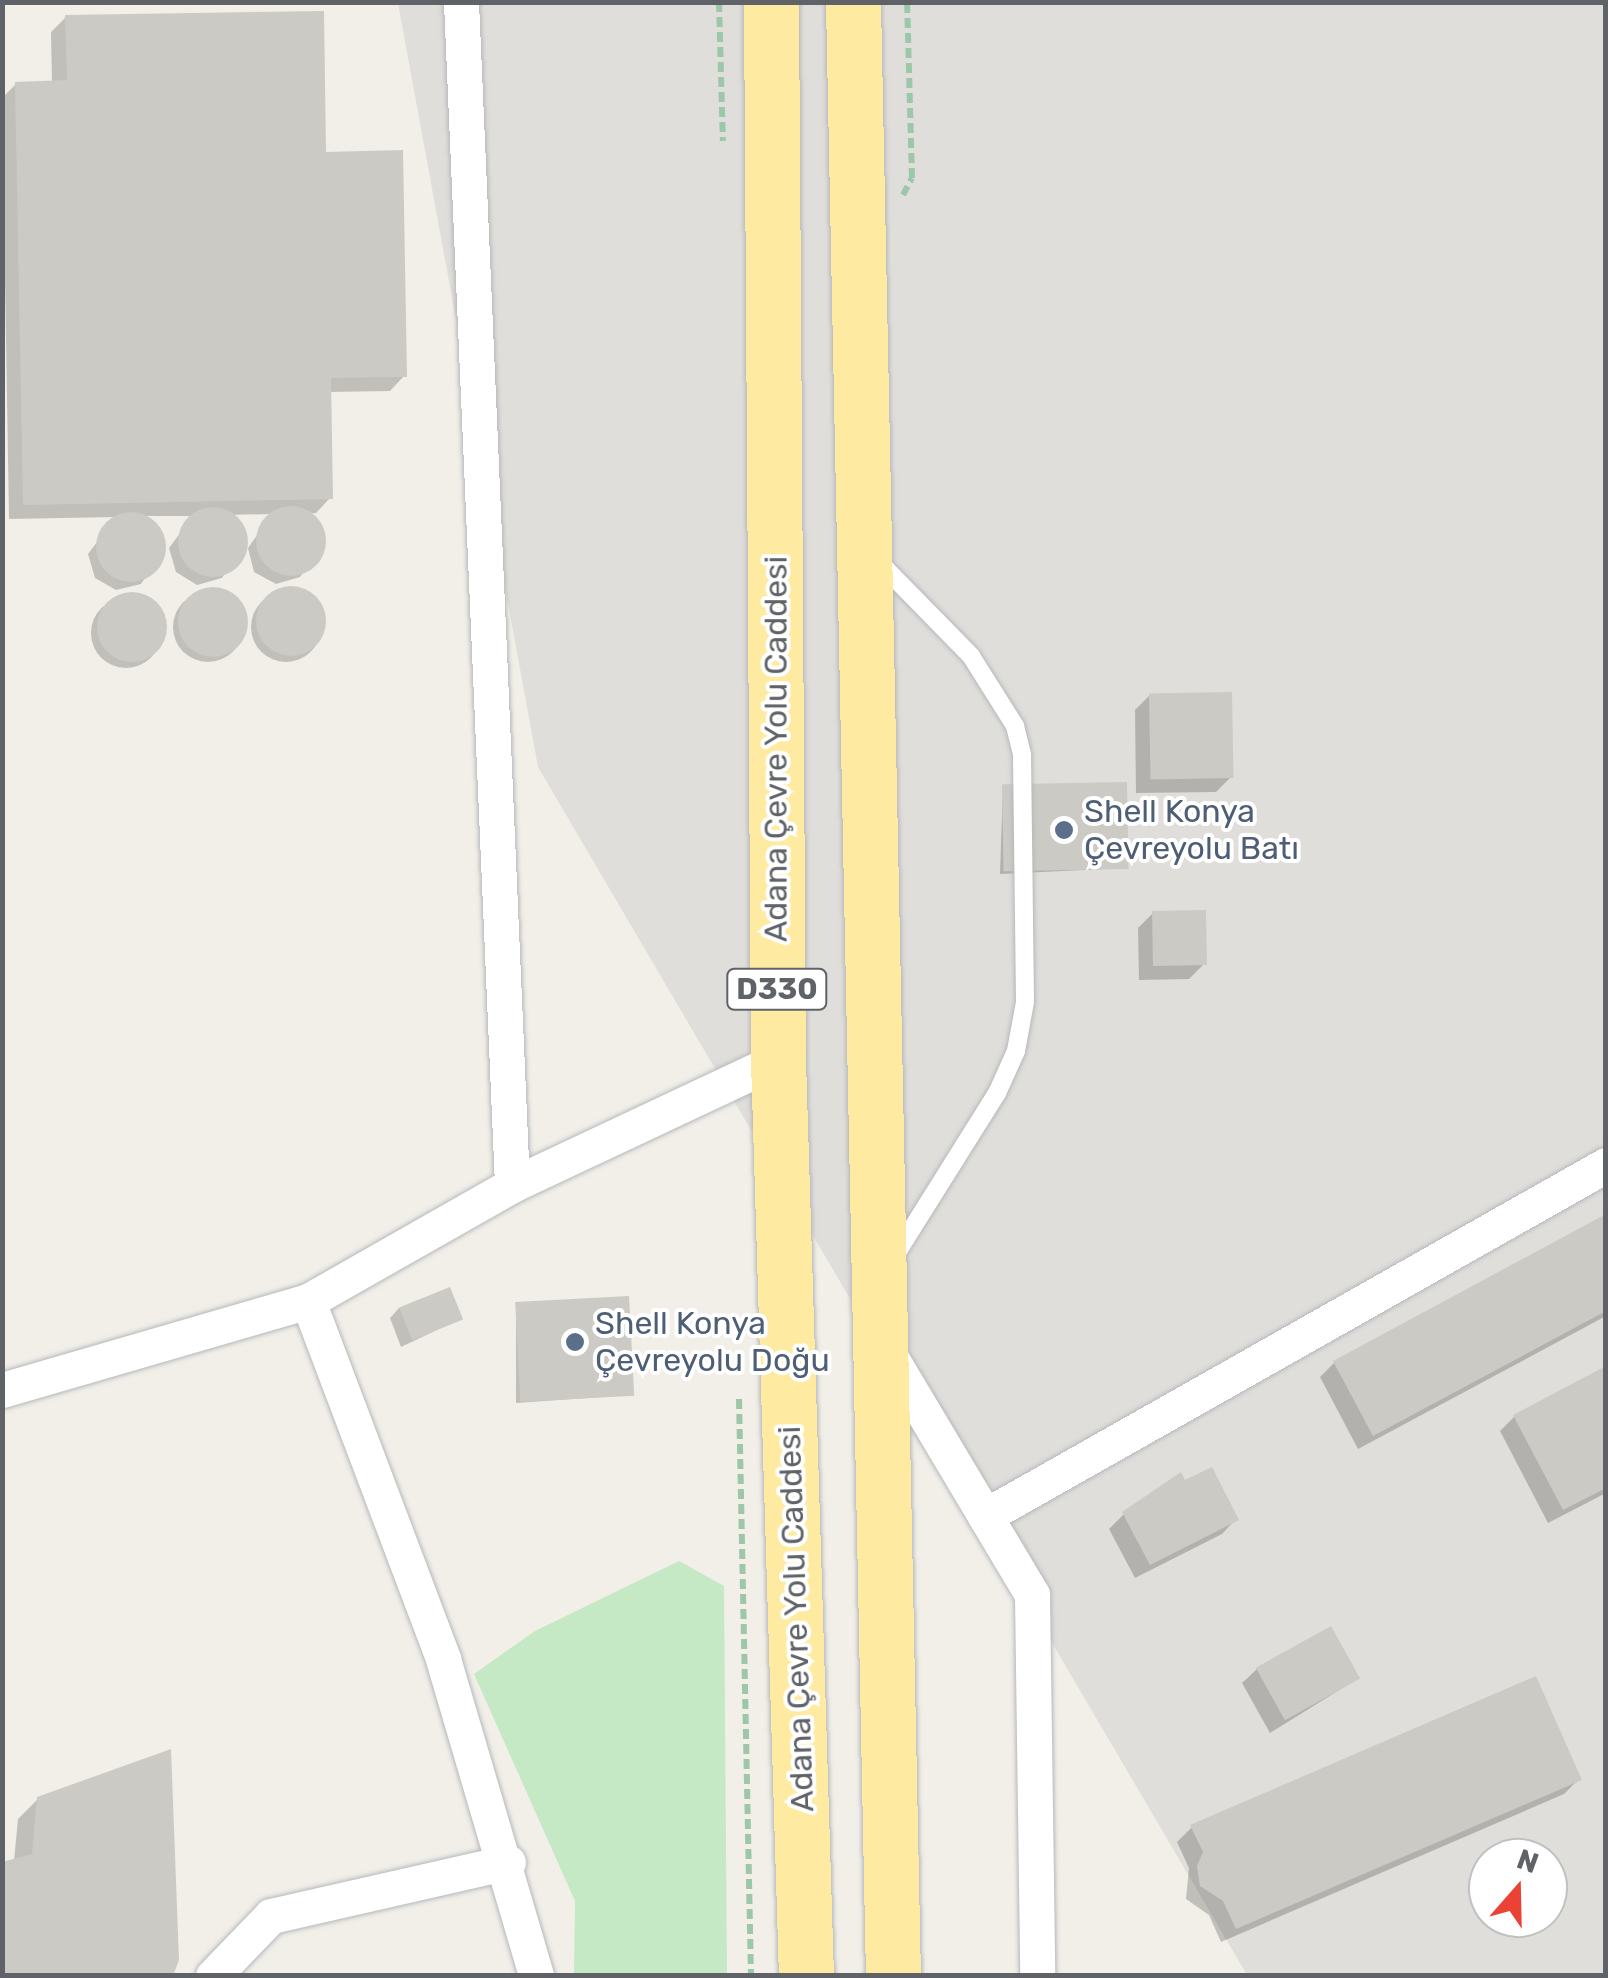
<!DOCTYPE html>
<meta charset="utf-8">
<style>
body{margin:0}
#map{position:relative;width:1608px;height:1978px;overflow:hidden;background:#f1efe8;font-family:Rubik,sans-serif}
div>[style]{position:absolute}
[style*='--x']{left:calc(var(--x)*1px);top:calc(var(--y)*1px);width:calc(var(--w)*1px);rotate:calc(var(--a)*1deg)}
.industrial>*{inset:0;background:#e0deda}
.green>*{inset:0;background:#c5e8c5}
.shadow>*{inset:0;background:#0003}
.round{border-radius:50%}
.building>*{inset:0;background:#cccac5;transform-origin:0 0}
.path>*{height:6px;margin-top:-3px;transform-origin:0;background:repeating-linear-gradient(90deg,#9cc7a9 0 10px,transparent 0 15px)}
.roads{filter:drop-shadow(0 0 2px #b5b8bc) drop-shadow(0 0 2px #b5b8bc)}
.service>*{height:18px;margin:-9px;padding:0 9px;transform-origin:9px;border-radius:9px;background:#fff}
.minor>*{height:35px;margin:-17.5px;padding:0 17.5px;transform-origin:17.5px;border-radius:17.5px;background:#fff}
.trunk>*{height:55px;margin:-27.5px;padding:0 27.5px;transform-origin:27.5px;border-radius:27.5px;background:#feeaa1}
.dots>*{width:28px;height:28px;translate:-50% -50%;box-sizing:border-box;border:5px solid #fff;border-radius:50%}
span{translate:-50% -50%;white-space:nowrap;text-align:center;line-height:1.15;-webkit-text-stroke:8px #fff;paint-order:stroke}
.shield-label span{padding:2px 8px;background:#fff;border:2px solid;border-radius:8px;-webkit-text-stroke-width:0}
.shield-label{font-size:30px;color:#5f6368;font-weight:700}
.street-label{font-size:32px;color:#5f6368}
.service-label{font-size:32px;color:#4e5e75}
.left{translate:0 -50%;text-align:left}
.frame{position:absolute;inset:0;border:5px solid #5f6368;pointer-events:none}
.north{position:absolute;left:1468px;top:1838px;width:100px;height:100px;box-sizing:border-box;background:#fff;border:2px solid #bfc1c3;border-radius:50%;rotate:20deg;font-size:28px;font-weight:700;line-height:40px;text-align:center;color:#5f6368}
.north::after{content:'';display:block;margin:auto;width:35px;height:45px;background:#ea4335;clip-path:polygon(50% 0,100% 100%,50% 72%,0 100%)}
</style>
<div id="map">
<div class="industrial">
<div style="clip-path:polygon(evenodd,398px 3px,1605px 3px,1605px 1975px,1247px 1975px,538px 767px,398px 3px,1488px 1858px,1548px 1858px,1548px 1918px,1488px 1918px,1488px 1858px)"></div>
</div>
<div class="green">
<div style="clip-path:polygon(679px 1561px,724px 1586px,727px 1975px,574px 1975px,575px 1901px,474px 1674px,535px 1631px)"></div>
</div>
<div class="shadow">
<div style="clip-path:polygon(66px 17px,324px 154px,404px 376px,390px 391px,328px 392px,330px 498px,316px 513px,302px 514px,316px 521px,323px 545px,300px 577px,276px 584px,254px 572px,248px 548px,272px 514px,226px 515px,238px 522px,245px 545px,222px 578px,197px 585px,176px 572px,169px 548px,193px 516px,137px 516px,157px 527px,163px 551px,141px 584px,116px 590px,95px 578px,88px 554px,116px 517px,9px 519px,2px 98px,16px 84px,52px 83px,51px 32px)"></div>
<div class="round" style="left:173px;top:592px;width:70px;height:70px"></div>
<div class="round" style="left:251px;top:592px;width:70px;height:70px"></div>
<div class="round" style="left:91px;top:598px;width:70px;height:70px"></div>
<div style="clip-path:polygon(1150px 695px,1231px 777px,1216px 792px,1136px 793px,1135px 710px)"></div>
<div style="clip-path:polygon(1003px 786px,1126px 868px,1000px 874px)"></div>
<div style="clip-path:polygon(1153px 913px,1204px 964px,1189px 979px,1139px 980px,1138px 928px)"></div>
<div style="clip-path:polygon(1606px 1217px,1606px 1316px,1358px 1449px,1320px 1377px,1334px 1363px)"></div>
<div style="clip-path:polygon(516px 1302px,631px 1395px,516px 1403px)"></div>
<div style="clip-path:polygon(399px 1308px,460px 1319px,401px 1347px,390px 1318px)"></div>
<div style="clip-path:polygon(1606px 1369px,1606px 1493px,1548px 1523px,1500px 1431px,1514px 1417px)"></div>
<div style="clip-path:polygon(1124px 1514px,1236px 1519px,1222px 1534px,1135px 1578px,1109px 1529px)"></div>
<div style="clip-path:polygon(1257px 1669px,1357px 1679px,1270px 1733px,1242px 1683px)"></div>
<div style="clip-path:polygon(1579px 1779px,1564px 1794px,1221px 1942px,1209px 1915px,1186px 1899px,1189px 1868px,1177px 1842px,1192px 1827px)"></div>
<div style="clip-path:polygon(38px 1799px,177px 1960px,14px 1861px,18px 1819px)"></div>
</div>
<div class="building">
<div style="clip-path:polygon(324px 11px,326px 152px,403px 150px,407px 377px,331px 378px,333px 499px,23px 505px,15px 82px,67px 80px,65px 15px)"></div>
<div class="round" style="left:256px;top:506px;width:70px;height:70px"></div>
<div class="round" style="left:178px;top:507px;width:70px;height:70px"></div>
<div class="round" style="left:96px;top:512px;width:70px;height:70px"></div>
<div class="round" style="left:256px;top:586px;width:70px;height:70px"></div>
<div class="round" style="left:178px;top:587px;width:70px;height:70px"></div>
<div class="round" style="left:97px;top:592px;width:70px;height:70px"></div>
<div style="left:1232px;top:692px;width:86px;height:83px;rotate:89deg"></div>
<div style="left:1127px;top:782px;width:87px;height:125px;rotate:89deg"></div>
<div style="left:1206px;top:910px;width:55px;height:54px;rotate:89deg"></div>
<div style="clip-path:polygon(1606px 1214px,1606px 1311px,1373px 1436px,1333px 1361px)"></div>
<div style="left:450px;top:1287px;width:35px;height:55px;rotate:68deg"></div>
<div style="left:629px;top:1296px;width:100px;height:114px;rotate:87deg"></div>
<div style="clip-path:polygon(1606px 1366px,1606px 1488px,1563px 1510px,1513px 1415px)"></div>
<div style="clip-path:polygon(1212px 1467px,1239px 1520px,1150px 1565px,1122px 1512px,1181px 1472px,1185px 1480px)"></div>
<div style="left:1331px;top:1626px;width:60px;height:86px;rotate:61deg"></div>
<div style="clip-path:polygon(1536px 1676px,1582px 1780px,1236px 1929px,1223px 1901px,1200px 1886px,1197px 1866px,1203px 1852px,1190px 1825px)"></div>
<div style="clip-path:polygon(171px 1749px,179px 1960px,173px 1976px,2px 1976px,2px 1862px,32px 1854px,37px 1797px)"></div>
</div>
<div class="path">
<div style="--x:719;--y:2;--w:139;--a:88.4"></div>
<div style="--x:903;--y:195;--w:19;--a:-62"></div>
<div style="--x:912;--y:178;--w:176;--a:-91.6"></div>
<div style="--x:739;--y:1399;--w:577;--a:88.81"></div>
</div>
<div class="roads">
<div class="service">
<div style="--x:877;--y:560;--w:134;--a:45.6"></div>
<div style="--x:971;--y:656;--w:83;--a:57.8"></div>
<div style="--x:1015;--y:726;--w:30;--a:76"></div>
<div style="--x:1022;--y:755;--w:247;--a:89.3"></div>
<div style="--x:1025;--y:1002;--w:50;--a:100.4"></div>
<div style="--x:1016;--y:1051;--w:46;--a:114.3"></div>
<div style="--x:997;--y:1093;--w:194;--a:122.1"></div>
</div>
<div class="minor">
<div style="--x:461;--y:2;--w:1184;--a:87.53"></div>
<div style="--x:308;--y:1301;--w:383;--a:69.3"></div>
<div style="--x:443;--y:1659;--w:330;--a:73.6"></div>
<div style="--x:885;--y:1348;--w:287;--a:59.2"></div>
<div style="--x:1032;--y:1595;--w:381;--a:89.2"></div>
<div style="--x:2;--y:1390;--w:319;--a:-16.2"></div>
<div style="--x:308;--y:1301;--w:235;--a:-29.6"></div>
<div style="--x:512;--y:1185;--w:294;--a:-25.2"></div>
<div style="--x:985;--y:1516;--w:713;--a:-29.48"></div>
<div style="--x:213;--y:1976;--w:83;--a:-46"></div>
<div style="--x:271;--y:1916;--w:243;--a:-12.8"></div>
</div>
<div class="trunk">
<div style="--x:771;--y:2;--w:1058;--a:89.62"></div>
<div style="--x:778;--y:1060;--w:916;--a:88.25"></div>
<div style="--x:853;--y:2;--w:1974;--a:88.84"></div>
</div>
</div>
<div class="dots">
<div style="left:1064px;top:830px;background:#5c6f8a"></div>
<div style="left:575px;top:1342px;background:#5c6f8a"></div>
</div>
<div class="shield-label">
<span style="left:777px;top:989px">D330</span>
</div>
<div class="street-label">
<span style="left:776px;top:749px;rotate:-90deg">Adana Çevre Yolu Caddesi</span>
<span style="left:796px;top:1619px;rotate:-92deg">Adana Çevre Yolu Caddesi</span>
</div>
<div class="service-label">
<span class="left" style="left:1084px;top:830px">Shell Konya<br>Çevreyolu Batı</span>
<span class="left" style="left:595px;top:1342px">Shell Konya<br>Çevreyolu Doğu</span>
</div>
<div class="frame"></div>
<div class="north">N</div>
</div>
